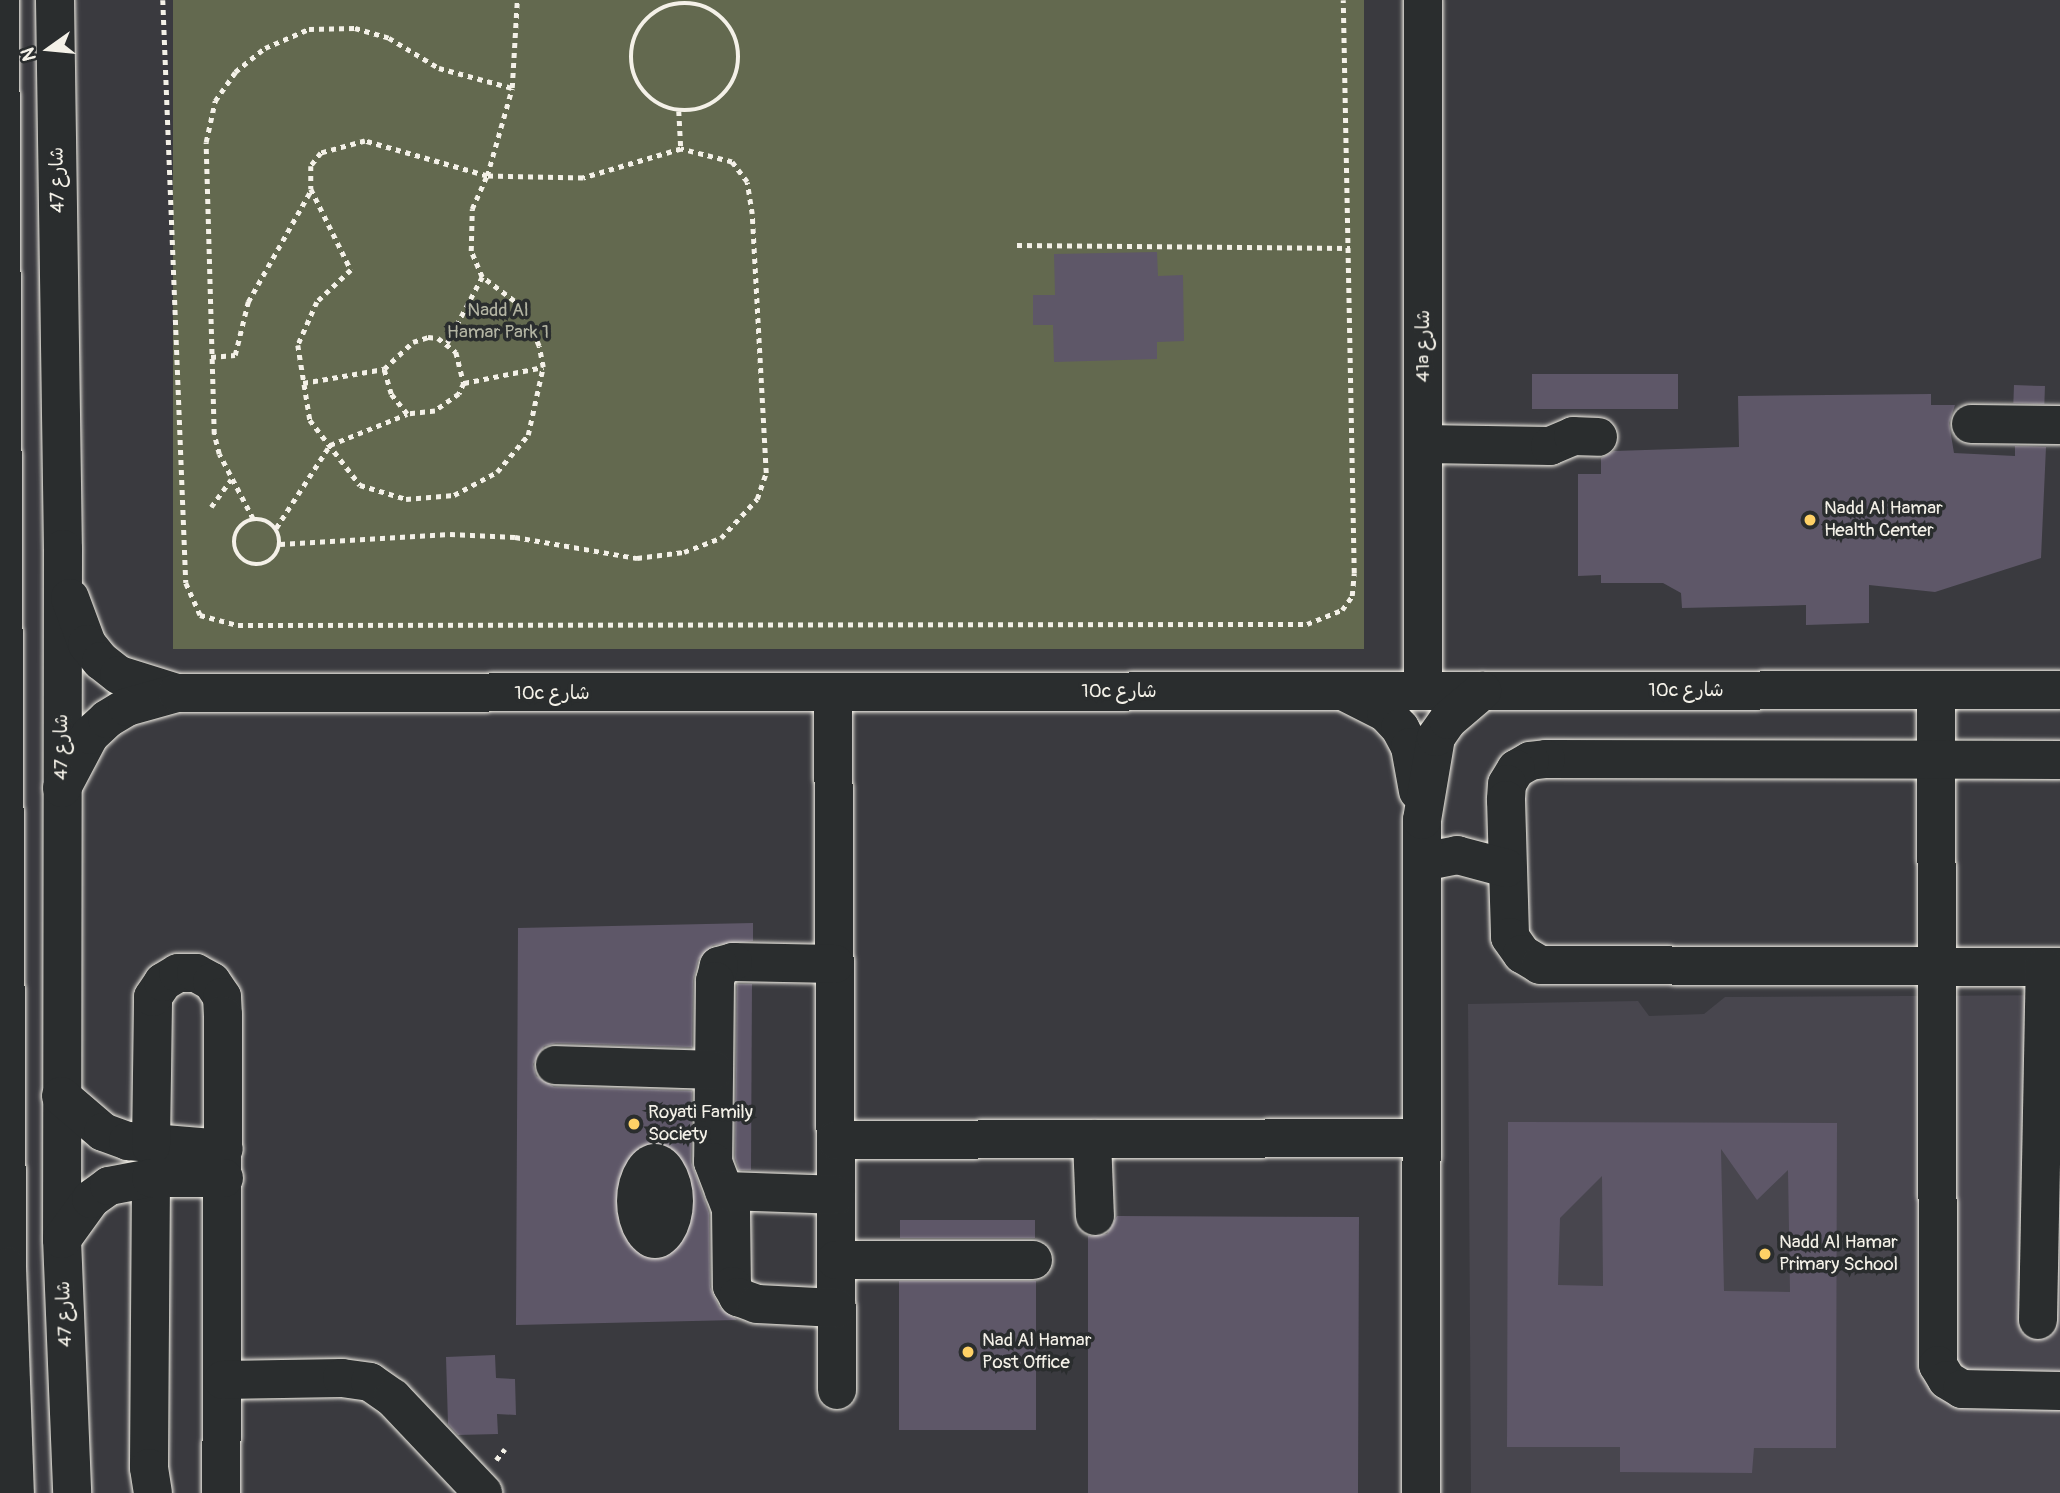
<!DOCTYPE html>
<meta charset="utf-8">
<style>
body{margin:0}
#map{position:relative;width:2060px;height:1493px;overflow:hidden;background:#3a3a3f;font-family:Pangolin,"Playpen Sans Arabic",sans-serif}
div>[style]{position:absolute}
[style*='--x']{left:calc(var(--x)*1px);top:calc(var(--y)*1px);width:calc(var(--w)*1px);rotate:calc(var(--a)*1deg)}
.built>*{inset:0;background:#48464e}
.green>*{inset:0;background:#63694f;transform-origin:0 0}
.building>*{inset:0;background:#5e5768;transform-origin:0 0}
.path>*{height:4.5px;margin-top:-2.25px;transform-origin:0;background:repeating-linear-gradient(90deg,#f4f1e8 0 5px,transparent 0 10px)}
.path>.ring{margin:-2.25px;padding:0;box-sizing:content-box;background:none;border:4.5px solid #f4f1e8;border-radius:50%}
.roads{filter:drop-shadow(0 0 2px #f4f1e8) drop-shadow(0 0 2px #f4f1e8)}
.minor>*{height:38px;margin:-19px;padding:0 19px;transform-origin:19px;border-radius:19px;background:#2a2d2e}
.minor>.ring{margin:-19px;padding:0;box-sizing:content-box;background:none;border:38px solid #2a2d2e;border-radius:50%}
.dots>*{width:19px;height:19px;translate:-50% -50%;box-sizing:border-box;border:4px solid #2a2d2e;border-radius:50%}
span{translate:-50% -50%;white-space:nowrap;text-align:center;line-height:1.15;-webkit-text-stroke:7px #2a2d2e;paint-order:stroke}
.street-label{font-size:19px;color:#f4f1e8}
.park-label{font-size:19px;color:#b3b4a3}
.poi-label{font-size:19px;color:#f4f1e8}
.left{translate:0 -50%;text-align:left}
.north{position:absolute;left:14px;top:14px;width:70px;height:70px;-webkit-text-stroke:5px #2a2d2e;paint-order:stroke;rotate:255deg;font-size:19px;font-weight:700;line-height:28px;text-align:center;color:#f4f1e8}
.north::after{content:'';display:block;margin:auto;width:24px;height:32px;background:#f4f1e8;clip-path:polygon(50% 0,100% 100%,50% 72%,0 100%)}
</style>
<div id="map">
<div class="built">
<div style="clip-path:polygon(2060px 995px,2060px 1493px,1471px 1493px,1468px 1004px,1638px 1001px,1649px 1016px,1704px 1014px,1725px 997px)"></div>
</div>
<div class="green">
<div style="left:173px;top:0;width:1191px;height:649px"></div>
</div>
<div class="building">
<div style="clip-path:polygon(1157px 252px,1158px 276px,1183px 275px,1184px 341px,1157px 342px,1157px 359px,1054px 362px,1053px 325px,1033px 325px,1033px 295px,1055px 295px,1054px 254px)"></div>
<div style="left:1532px;top:374px;width:146px;height:35px"></div>
<div style="left:2014px;top:385px;width:31px;height:18px;rotate:2deg"></div>
<div style="clip-path:polygon(1931px 394px,1931px 405px,1955px 405px,1949px 423px,1954px 453px,2015px 456px,2015px 446px,2046px 447px,2041px 558px,1935px 592px,1869px 585px,1869px 623px,1806px 625px,1806px 605px,1682px 608px,1681px 593px,1663px 583px,1601px 583px,1601px 575px,1578px 576px,1578px 474px,1601px 474px,1601px 458px,1614px 451px,1739px 447px,1738px 396px)"></div>
<div style="clip-path:polygon(753px 923px,753px 941px,713px 945px,698px 960px,693px 981px,692px 1047px,556px 1043px,544px 1046px,533px 1064px,536px 1076px,554px 1087px,692px 1091px,691px 1162px,709px 1213px,710px 1287px,719px 1307px,737px 1320px,516px 1325px,518px 928px)"></div>
<div style="clip-path:polygon(737px 984px,752px 984px,751px 1170px,739px 1170px,735px 1158px)"></div>
<div style="clip-path:polygon(evenodd,1508px 1122px,1837px 1123px,1836px 1448px,1754px 1448px,1752px 1473px,1620px 1472px,1620px 1447px,1507px 1447px,1508px 1122px,1721px 1149px,1757px 1200px,1788px 1170px,1790px 1292px,1724px 1291px,1721px 1149px,1508px 1122px,1602px 1176px,1603px 1286px,1558px 1285px,1560px 1218px,1602px 1176px)"></div>
<div style="clip-path:polygon(1117px 1216px,1359px 1217px,1358px 1493px,1088px 1493px,1088px 1236px,1107px 1234px)"></div>
<div style="left:1035px;top:1220px;width:18px;height:135px;rotate:90deg"></div>
<div style="left:1036px;top:1281px;width:149px;height:137px;rotate:90deg"></div>
<div style="clip-path:polygon(495px 1355px,496px 1378px,515px 1379px,516px 1415px,497px 1414px,498px 1434px,458px 1435px,448px 1424px,446px 1357px)"></div>
</div>
<div class="path">
<div style="--x:163;--y:0;--w:583;--a:87.74"></div>
<div style="--x:186;--y:583;--w:35;--a:66"></div>
<div style="--x:200;--y:615;--w:39;--a:15"></div>
<div style="--x:238;--y:625;--w:1069;--a:-0.05"></div>
<div style="--x:1307;--y:624;--w:38;--a:-22"></div>
<div style="--x:1342;--y:610;--w:17;--a:-54"></div>
<div style="--x:1352;--y:596;--w:23;--a:-85"></div>
<div style="--x:1354;--y:573;--w:573;--a:-91.1"></div>
<div class="ring" style="left:631px;top:3px;width:103.5px;height:103.5px"></div>
<div style="--x:679;--y:111;--w:38;--a:87"></div>
<div style="--x:1017;--y:245;--w:333;--a:0.5"></div>
<div style="--x:428;--y:337;--w:10;--a:6"></div>
<div style="--x:438;--y:338;--w:23;--a:38"></div>
<div style="--x:456;--y:352;--w:32;--a:76"></div>
<div style="--x:464;--y:383;--w:12;--a:114"></div>
<div style="--x:459;--y:394;--w:29;--a:145"></div>
<div style="--x:435;--y:411;--w:28;--a:174"></div>
<div style="--x:407;--y:414;--w:26;--a:-129"></div>
<div style="--x:391;--y:394;--w:26;--a:-106"></div>
<div style="--x:384;--y:369;--w:40;--a:-43"></div>
<div style="--x:413;--y:342;--w:16;--a:-18"></div>
<div style="--x:447;--y:343;--w:75;--a:-62.1"></div>
<div style="--x:482;--y:277;--w:28;--a:-113"></div>
<div style="--x:471;--y:251;--w:42;--a:-88.6"></div>
<div style="--x:472;--y:209;--w:36;--a:-66"></div>
<div style="--x:487;--y:176;--w:91;--a:-74.1"></div>
<div style="--x:512;--y:88;--w:88;--a:-86.7"></div>
<div style="--x:211;--y:357;--w:24;--a:-5"></div>
<div style="--x:235;--y:355;--w:55;--a:-76.2"></div>
<div style="--x:248;--y:302;--w:129;--a:-60.6"></div>
<div style="--x:303;--y:383;--w:82;--a:-9.8"></div>
<div style="--x:464;--y:383;--w:81;--a:-11.4"></div>
<div style="--x:211;--y:507;--w:34;--a:-54"></div>
<div class="ring" style="left:234px;top:519px;width:41.5px;height:41.5px"></div>
<div style="--x:253;--y:519;--w:73;--a:-117.6"></div>
<div style="--x:219;--y:454;--w:21;--a:-104"></div>
<div style="--x:214;--y:434;--w:292;--a:-91.6"></div>
<div style="--x:206;--y:142;--w:42;--a:-77.6"></div>
<div style="--x:215;--y:101;--w:35;--a:-55"></div>
<div style="--x:235;--y:72;--w:38;--a:-39"></div>
<div style="--x:265;--y:48;--w:48;--a:-23.4"></div>
<div style="--x:309;--y:29;--w:46;--a:-1.2"></div>
<div style="--x:355;--y:28;--w:35;--a:16"></div>
<div style="--x:389;--y:38;--w:58;--a:31"></div>
<div style="--x:439;--y:68;--w:76;--a:15.3"></div>
<div style="--x:276;--y:528;--w:99;--a:-57"></div>
<div style="--x:330;--y:445;--w:83;--a:-21.9"></div>
<div style="--x:280;--y:544;--w:170;--a:-3.4"></div>
<div style="--x:450;--y:534;--w:65;--a:2.6"></div>
<div style="--x:515;--y:537;--w:124;--a:9.8"></div>
<div style="--x:637;--y:558;--w:47;--a:-7.3"></div>
<div style="--x:684;--y:552;--w:40;--a:-21"></div>
<div style="--x:721;--y:538;--w:53;--a:-47.3"></div>
<div style="--x:757;--y:499;--w:28;--a:-71"></div>
<div style="--x:766;--y:473;--w:259;--a:-93.1"></div>
<div style="--x:752;--y:214;--w:32;--a:-99"></div>
<div style="--x:747;--y:182;--w:25;--a:-127"></div>
<div style="--x:732;--y:162;--w:53;--a:-165.7"></div>
<div style="--x:681;--y:149;--w:102;--a:163.5"></div>
<div style="--x:583;--y:178;--w:96;--a:-178.8"></div>
<div style="--x:487;--y:176;--w:127;--a:-164"></div>
<div style="--x:365;--y:141;--w:46;--a:164.7"></div>
<div style="--x:321;--y:153;--w:16;--a:128"></div>
<div style="--x:311;--y:166;--w:23;--a:90"></div>
<div style="--x:311;--y:189;--w:90;--a:63.7"></div>
<div style="--x:351;--y:270;--w:47;--a:136.7"></div>
<div style="--x:317;--y:302;--w:47;--a:113.8"></div>
<div style="--x:298;--y:345;--w:76;--a:80.9"></div>
<div style="--x:310;--y:420;--w:82;--a:52.4"></div>
<div style="--x:360;--y:485;--w:48;--a:16.9"></div>
<div style="--x:406;--y:499;--w:48;--a:-4.8"></div>
<div style="--x:454;--y:495;--w:49;--a:-28.1"></div>
<div style="--x:497;--y:472;--w:48;--a:-50"></div>
<div style="--x:528;--y:435;--w:70;--a:-77.6"></div>
<div style="--x:543;--y:367;--w:21;--a:-101"></div>
<div style="--x:539;--y:346;--w:43;--a:-113.6"></div>
<div style="--x:522;--y:307;--w:50;--a:-143.1"></div>
<div style="--x:496;--y:1460;--w:14;--a:-51"></div>
</div>
<div class="roads">
<div class="minor">
<div style="--x:0;--y:0;--w:1267;--a:89.68"></div>
<div style="--x:7;--y:1267;--w:226;--a:88"></div>
<div style="--x:55;--y:0;--w:549;--a:89.17"></div>
<div style="--x:63;--y:549;--w:690;--a:90.08"></div>
<div style="--x:62;--y:1239;--w:254;--a:87.7"></div>
<div style="--x:1971;--y:424;--w:89;--a:0.6"></div>
<div style="--x:1423;--y:444;--w:127;--a:0.9"></div>
<div style="--x:1550;--y:446;--w:25;--a:-23"></div>
<div style="--x:1573;--y:436;--w:25;--a:2"></div>
<div style="--x:70;--y:598;--w:49;--a:69.7"></div>
<div style="--x:87;--y:644;--w:22;--a:51"></div>
<div style="--x:101;--y:661;--w:23;--a:38"></div>
<div style="--x:119;--y:675;--w:61;--a:17.2"></div>
<div style="--x:1423;--y:691;--w:691;--a:-90"></div>
<div style="--x:1936;--y:691;--w:674;--a:89.83"></div>
<div style="--x:1938;--y:1365;--w:17;--a:59"></div>
<div style="--x:1947;--y:1380;--w:17;--a:31"></div>
<div style="--x:1962;--y:1389;--w:98;--a:1.2"></div>
<div style="--x:1345;--y:692;--w:46;--a:27.1"></div>
<div style="--x:1386;--y:713;--w:21;--a:47"></div>
<div style="--x:1400;--y:728;--w:21;--a:62"></div>
<div style="--x:1410;--y:747;--w:45;--a:79.7"></div>
<div style="--x:833;--y:694;--w:696;--a:89.67"></div>
<div style="--x:2060;--y:760;--w:514;--a:-179.89"></div>
<div style="--x:1546;--y:759;--w:16;--a:173"></div>
<div style="--x:1530;--y:761;--w:16;--a:150"></div>
<div style="--x:1516;--y:769;--w:17;--a:121"></div>
<div style="--x:1507;--y:784;--w:16;--a:94"></div>
<div style="--x:1506;--y:800;--w:137;--a:88.3"></div>
<div style="--x:1510;--y:937;--w:21;--a:55"></div>
<div style="--x:1522;--y:954;--w:21;--a:31"></div>
<div style="--x:1540;--y:965;--w:520;--a:0.22"></div>
<div style="--x:62;--y:788;--w:60;--a:-62.2"></div>
<div style="--x:90;--y:735;--w:23;--a:-43"></div>
<div style="--x:107;--y:719;--w:23;--a:-31"></div>
<div style="--x:127;--y:707;--w:52;--a:-15.6"></div>
<div style="--x:177;--y:693;--w:1883;--a:-0.09"></div>
<div style="--x:1422;--y:862;--w:36;--a:-11"></div>
<div style="--x:1457;--y:855;--w:51;--a:14.9"></div>
<div style="--x:835;--y:964;--w:102;--a:-178.9"></div>
<div style="--x:733;--y:962;--w:15;--a:164"></div>
<div style="--x:719;--y:966;--w:16;--a:105"></div>
<div style="--x:715;--y:981;--w:181;--a:90.6"></div>
<div style="--x:713;--y:1162;--w:50;--a:69"></div>
<div style="--x:731;--y:1209;--w:77;--a:89.3"></div>
<div style="--x:732;--y:1286;--w:13;--a:61"></div>
<div style="--x:738;--y:1297;--w:20;--a:20"></div>
<div style="--x:757;--y:1304;--w:80;--a:2.9"></div>
<div style="--x:555;--y:1065;--w:159;--a:1.8"></div>
<div style="--x:61;--y:1096;--w:55;--a:40.6"></div>
<div style="--x:103;--y:1132;--w:27;--a:20"></div>
<div style="--x:128;--y:1141;--w:96;--a:4.8"></div>
<div style="--x:1092;--y:1139;--w:77;--a:87.8"></div>
<div style="--x:836;--y:1140;--w:584;--a:-0.2"></div>
<div style="--x:151;--y:1146;--w:149;--a:-89.2"></div>
<div style="--x:153;--y:997;--w:18;--a:-56"></div>
<div style="--x:163;--y:982;--w:17;--a:-31"></div>
<div style="--x:178;--y:973;--w:18;--a:0"></div>
<div style="--x:196;--y:973;--w:18;--a:29"></div>
<div style="--x:212;--y:982;--w:18;--a:56"></div>
<div style="--x:222;--y:997;--w:18;--a:87"></div>
<div style="--x:223;--y:1015;--w:478;--a:90.2"></div>
<div class="ring" style="left:636px;top:1163px;width:-12px;height:-12px"></div>
<div style="--x:151;--y:1178;--w:290;--a:90.4"></div>
<div style="--x:149;--y:1468;--w:25;--a:81"></div>
<div style="--x:724;--y:1191;--w:112;--a:2"></div>
<div style="--x:62;--y:1239;--w:49;--a:-54.1"></div>
<div style="--x:91;--y:1199;--w:22;--a:-36"></div>
<div style="--x:109;--y:1186;--w:43;--a:-10.8"></div>
<div style="--x:151;--y:1178;--w:73;--a:0"></div>
<div style="--x:836;--y:1260;--w:197;--a:0"></div>
<div style="--x:2038;--y:1320;--w:353;--a:-88.9"></div>
<div style="--x:223;--y:1380;--w:119;--a:-1"></div>
<div style="--x:342;--y:1378;--w:28;--a:8"></div>
<div style="--x:370;--y:1382;--w:28;--a:35"></div>
<div style="--x:393;--y:1398;--w:131;--a:46.5"></div>
<div style="--x:1421;--y:1493;--w:673;--a:-89.91"></div>
<div style="--x:1422;--y:820;--w:84;--a:-80.4"></div>
<div style="--x:1436;--y:737;--w:21;--a:-55"></div>
<div style="--x:1448;--y:720;--w:45;--a:-40.5"></div>
</div>
</div>
<div class="dots">
<div style="left:1810px;top:520px;background:#ffd166"></div>
<div style="left:634px;top:1124px;background:#ffd166"></div>
<div style="left:1765px;top:1254px;background:#ffd166"></div>
<div style="left:968px;top:1352px;background:#ffd166"></div>
</div>
<div class="street-label">
<span style="left:58px;top:180px;rotate:-91deg">شارع 47</span>
<span style="left:1424px;top:346px;rotate:-90deg">41a شارع</span>
<span style="left:1686px;top:691px">10c شارع</span>
<span style="left:1119px;top:692px">10c شارع</span>
<span style="left:552px;top:694px">10c شارع</span>
<span style="left:62px;top:747px;rotate:-90deg">شارع 47</span>
<span style="left:65px;top:1314px;rotate:-92deg">شارع 47</span>
</div>
<div class="park-label">
<span style="left:498px;top:322px">Nadd Al<br>Hamar Park 1</span>
</div>
<div class="poi-label">
<span class="left" style="left:1824px;top:520px">Nadd Al Hamar<br>Health Center</span>
<span class="left" style="left:648px;top:1124px">Royati Family<br>Society</span>
<span class="left" style="left:1779px;top:1254px">Nadd Al Hamar<br>Primary School</span>
<span class="left" style="left:982px;top:1352px">Nad Al Hamar<br>Post Office</span>
</div>
<div class="north">N</div>
</div>
